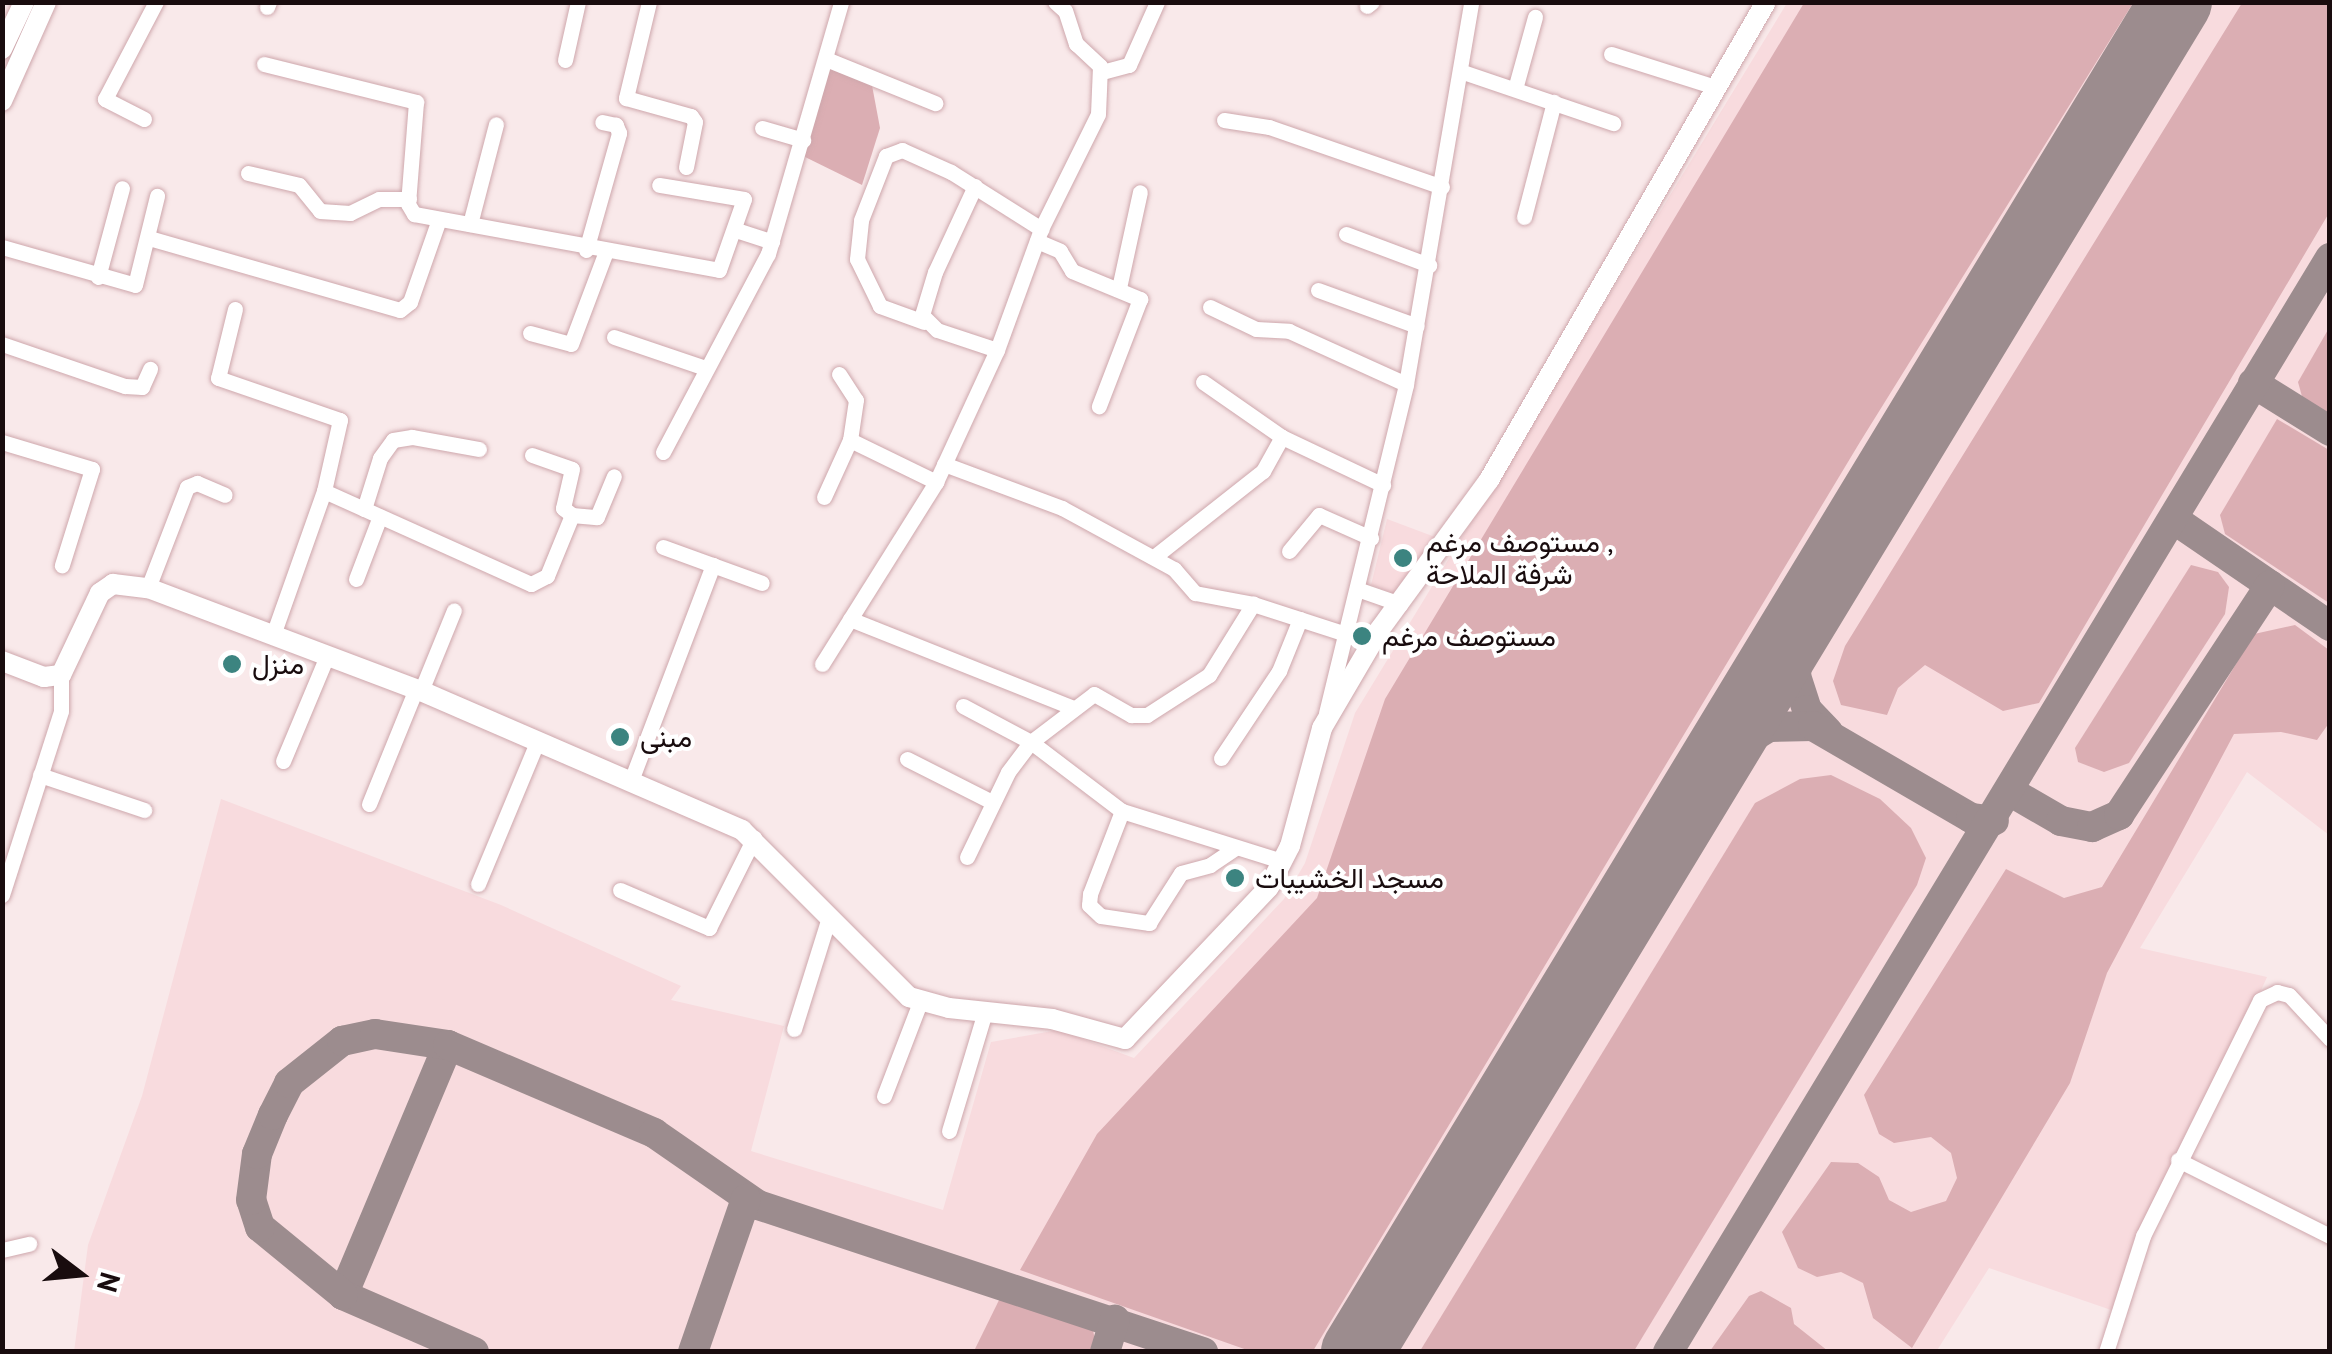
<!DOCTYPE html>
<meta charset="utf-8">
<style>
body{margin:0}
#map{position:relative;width:2332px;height:1354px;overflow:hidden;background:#f9e9ea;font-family:"PT Sans",Vazirmatn,sans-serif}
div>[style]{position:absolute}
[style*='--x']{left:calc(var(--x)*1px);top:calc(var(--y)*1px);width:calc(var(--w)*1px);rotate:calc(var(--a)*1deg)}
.built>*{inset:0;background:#f8dbde}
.green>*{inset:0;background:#dbaeb3}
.taxiway>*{height:30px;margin:-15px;padding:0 15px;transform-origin:15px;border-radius:15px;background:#9c8c8e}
.runway>*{height:72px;margin:-36px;padding:0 36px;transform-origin:36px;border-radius:36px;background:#9c8c8e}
.roads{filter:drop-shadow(0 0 2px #cea7ac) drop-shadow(0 0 2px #cea7ac)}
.minor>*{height:15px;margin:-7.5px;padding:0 7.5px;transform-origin:7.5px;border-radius:7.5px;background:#fff}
.major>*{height:20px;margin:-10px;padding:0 10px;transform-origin:10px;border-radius:10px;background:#fff}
.dots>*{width:28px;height:28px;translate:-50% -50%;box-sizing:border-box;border:5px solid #fff;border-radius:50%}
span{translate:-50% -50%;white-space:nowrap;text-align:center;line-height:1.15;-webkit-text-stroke:8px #fff;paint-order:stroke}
.poi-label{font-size:28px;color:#190c0e}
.left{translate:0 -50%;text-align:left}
.frame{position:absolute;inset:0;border:5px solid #190c0e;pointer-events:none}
.north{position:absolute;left:30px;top:1224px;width:100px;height:100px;-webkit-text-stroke:8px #fff;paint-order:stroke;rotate:106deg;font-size:28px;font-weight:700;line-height:40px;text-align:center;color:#190c0e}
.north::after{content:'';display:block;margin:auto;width:35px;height:45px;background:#190c0e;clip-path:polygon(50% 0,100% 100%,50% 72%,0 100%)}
</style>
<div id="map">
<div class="built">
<div style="clip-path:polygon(1787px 3px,2329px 3px,2329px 835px,2247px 772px,2140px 948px,2267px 977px,2117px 1312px,1989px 1268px,1936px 1352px,74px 1352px,88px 1245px,142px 1096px,221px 799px,501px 905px,681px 986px,671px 1000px,784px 1026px,751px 1151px,943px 1210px,991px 1042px,1058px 1030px,1134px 1058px,1284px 899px,1305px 863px,1355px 713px)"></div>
<div style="clip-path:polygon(1387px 519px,1443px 540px,1395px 594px,1371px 585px)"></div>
</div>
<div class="green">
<div style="clip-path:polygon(1804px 3px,2133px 3px,1860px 442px,1313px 1351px,1250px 1351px,1020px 1270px,1097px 1134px,1317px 898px,1385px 699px)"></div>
<div style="clip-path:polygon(2242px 3px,2329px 3px,2329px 213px,2039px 703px,2003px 711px,1925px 665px,1898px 688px,1887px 715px,1841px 705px,1833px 681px,1845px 646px)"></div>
<div style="clip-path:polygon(829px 64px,871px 80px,880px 128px,862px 185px,801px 155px)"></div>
<div style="clip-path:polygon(2329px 328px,2329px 415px,2303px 400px,2298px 382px)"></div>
<div style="clip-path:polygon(2277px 419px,2329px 450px,2329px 603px,2225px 534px,2220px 515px)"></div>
<div style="clip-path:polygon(2191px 565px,2218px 572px,2229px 587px,2225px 614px,2129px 763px,2104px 772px,2078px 762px,2075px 748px)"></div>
<div style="clip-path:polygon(2295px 625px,2329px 650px,2329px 723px,2317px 740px,2281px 732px,2234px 734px,2107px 973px,2070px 1083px,1912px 1348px,1873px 1318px,1863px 1283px,1841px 1272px,1817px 1277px,1798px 1268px,1782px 1232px,1831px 1162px,1858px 1163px,1879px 1177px,1889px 1200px,1911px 1212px,1946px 1201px,1957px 1178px,1951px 1153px,1931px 1137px,1894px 1143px,1879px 1134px,1864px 1095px,2006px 869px,2064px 898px,2102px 887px,2254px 634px)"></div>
<div style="clip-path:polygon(1831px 775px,1880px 799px,1911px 828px,1926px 858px,1917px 885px,1634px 1351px,1420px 1351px,1755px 803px,1800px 779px)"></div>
<div style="clip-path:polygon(1761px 1291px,1791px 1308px,1794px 1324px,1828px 1351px,1710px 1351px,1749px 1296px)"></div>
<div style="clip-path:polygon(1002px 1294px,1080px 1317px,1092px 1325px,1097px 1351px,974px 1351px)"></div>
</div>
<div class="taxiway">
<div style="--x:2253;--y:383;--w:91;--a:31.9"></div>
<div style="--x:2175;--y:520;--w:188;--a:34.4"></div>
<div style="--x:1800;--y:623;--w:53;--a:94.3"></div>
<div style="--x:1796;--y:676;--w:36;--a:72"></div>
<div style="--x:1807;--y:710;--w:30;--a:46"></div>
<div style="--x:1717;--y:759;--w:61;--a:-31.6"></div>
<div style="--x:1769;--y:727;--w:44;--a:-1.3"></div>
<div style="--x:1813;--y:726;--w:183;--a:30.2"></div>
<div style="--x:1971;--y:818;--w:23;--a:7"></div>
<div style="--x:2011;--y:792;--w:58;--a:30.1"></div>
<div style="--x:2061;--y:821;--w:32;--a:11"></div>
<div style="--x:2092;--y:827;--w:30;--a:-24"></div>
<div style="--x:2119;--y:815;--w:275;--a:-56.7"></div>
<div style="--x:343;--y:1295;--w:271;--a:-67.2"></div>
<div style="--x:474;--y:1352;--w:143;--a:-156.5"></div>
<div style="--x:343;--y:1295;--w:107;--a:-140.7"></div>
<div style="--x:260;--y:1227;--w:28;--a:-108"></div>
<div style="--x:251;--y:1200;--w:46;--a:-82.6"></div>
<div style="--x:257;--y:1154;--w:42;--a:-67.7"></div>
<div style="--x:273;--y:1115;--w:36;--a:-63"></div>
<div style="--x:289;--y:1083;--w:68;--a:-38.4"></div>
<div style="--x:342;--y:1041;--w:34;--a:-12"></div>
<div style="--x:375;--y:1034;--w:74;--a:8.6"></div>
<div style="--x:448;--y:1045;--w:224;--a:23.1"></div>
<div style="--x:654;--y:1133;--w:126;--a:34.7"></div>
<div style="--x:758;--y:1205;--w:469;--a:18.3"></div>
<div style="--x:693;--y:1352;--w:162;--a:-70.9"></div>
<div style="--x:1105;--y:1352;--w:34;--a:-73"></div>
<div style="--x:1668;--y:1352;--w:1279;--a:-58.82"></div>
</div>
<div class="runway">
<div style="--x:1357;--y:1352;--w:1579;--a:-58.76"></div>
</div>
<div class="roads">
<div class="minor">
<div style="--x:649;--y:2;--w:99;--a:103.5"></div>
<div style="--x:626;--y:98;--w:67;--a:15.5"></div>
<div style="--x:691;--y:116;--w:7;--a:56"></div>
<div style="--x:695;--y:122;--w:46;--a:101.3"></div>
<div style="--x:1367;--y:6;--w:6;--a:-39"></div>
<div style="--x:267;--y:7;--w:5;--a:-68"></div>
<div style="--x:1611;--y:54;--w:109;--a:17.6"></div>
<div style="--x:826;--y:59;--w:118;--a:22"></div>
<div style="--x:565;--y:60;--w:59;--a:-77.4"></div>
<div style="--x:264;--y:64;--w:157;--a:14"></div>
<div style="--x:416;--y:102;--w:102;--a:94.5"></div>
<div style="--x:408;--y:204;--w:12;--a:59"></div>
<div style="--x:414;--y:214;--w:310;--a:10.4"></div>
<div style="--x:719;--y:270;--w:75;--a:-70.6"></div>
<div style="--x:744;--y:199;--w:86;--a:-170.6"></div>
<div style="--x:1460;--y:71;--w:162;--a:18.8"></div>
<div style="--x:1102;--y:72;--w:28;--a:-15"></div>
<div style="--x:1129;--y:65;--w:69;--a:-66"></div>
<div style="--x:1515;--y:89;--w:75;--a:-74.5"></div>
<div style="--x:144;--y:119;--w:44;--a:-152.9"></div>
<div style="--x:105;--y:99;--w:110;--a:-62.3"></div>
<div style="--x:1224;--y:120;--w:46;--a:8.8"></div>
<div style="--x:1269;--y:127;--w:183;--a:19.1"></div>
<div style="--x:762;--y:128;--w:43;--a:16.3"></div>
<div style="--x:248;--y:173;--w:52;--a:13.2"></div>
<div style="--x:299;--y:185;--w:33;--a:51"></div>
<div style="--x:320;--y:211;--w:30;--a:4"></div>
<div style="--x:350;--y:213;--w:32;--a:-26"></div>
<div style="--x:379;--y:199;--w:30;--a:0"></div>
<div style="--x:975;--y:186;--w:95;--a:114.9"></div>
<div style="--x:935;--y:272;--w:45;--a:106.8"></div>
<div style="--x:922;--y:315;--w:21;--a:45"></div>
<div style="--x:937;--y:330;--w:63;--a:18.4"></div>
<div style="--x:1524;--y:217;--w:119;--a:-75.4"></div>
<div style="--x:470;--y:224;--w:103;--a:-75.4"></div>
<div style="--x:736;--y:230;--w:38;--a:18"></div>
<div style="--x:1346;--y:234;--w:89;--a:20.5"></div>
<div style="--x:149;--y:238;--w:261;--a:16"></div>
<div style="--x:400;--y:310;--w:13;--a:-39"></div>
<div style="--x:410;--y:302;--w:88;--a:-70.7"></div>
<div style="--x:1037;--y:241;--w:25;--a:23"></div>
<div style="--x:1060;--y:251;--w:23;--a:59"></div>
<div style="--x:1072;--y:271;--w:74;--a:22.4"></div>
<div style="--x:1140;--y:299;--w:115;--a:111"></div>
<div style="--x:2;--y:247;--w:138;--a:15.9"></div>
<div style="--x:135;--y:285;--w:92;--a:-76.1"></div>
<div style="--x:586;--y:250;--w:122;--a:-74.2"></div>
<div style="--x:619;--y:133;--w:9;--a:-111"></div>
<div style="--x:616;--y:125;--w:14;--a:-168"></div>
<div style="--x:98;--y:277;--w:92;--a:-74.9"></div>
<div style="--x:1119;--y:288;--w:98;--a:-77.7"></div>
<div style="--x:1318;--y:290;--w:105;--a:20"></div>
<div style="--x:1210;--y:307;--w:51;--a:25.6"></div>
<div style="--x:1256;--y:329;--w:33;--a:3"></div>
<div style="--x:1289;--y:331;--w:128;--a:24.4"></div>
<div style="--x:235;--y:309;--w:71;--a:103.8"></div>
<div style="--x:218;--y:378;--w:129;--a:19"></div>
<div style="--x:340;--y:420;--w:73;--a:102.7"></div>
<div style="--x:924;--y:322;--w:47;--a:-160"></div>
<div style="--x:880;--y:306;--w:52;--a:-116.1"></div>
<div style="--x:857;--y:259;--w:39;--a:-84"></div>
<div style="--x:861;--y:220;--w:69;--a:-68.7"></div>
<div style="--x:886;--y:156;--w:17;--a:-21"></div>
<div style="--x:902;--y:150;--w:54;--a:24.2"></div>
<div style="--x:951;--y:172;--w:107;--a:32.3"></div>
<div style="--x:530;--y:333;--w:42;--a:15"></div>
<div style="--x:571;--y:344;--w:96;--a:-69.3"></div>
<div style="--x:614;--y:337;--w:96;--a:18.8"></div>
<div style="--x:2;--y:344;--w:130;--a:18.9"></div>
<div style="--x:125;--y:386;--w:17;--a:3"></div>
<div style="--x:142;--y:387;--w:20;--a:-66"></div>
<div style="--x:839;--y:374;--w:31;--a:57"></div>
<div style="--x:856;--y:400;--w:40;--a:98.5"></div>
<div style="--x:1203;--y:382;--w:96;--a:34.8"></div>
<div style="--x:1282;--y:437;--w:112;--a:25.4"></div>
<div style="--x:2;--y:442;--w:94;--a:16.7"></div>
<div style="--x:92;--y:469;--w:101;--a:107.4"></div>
<div style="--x:663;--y:452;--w:224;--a:-62.1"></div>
<div style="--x:768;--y:254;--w:262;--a:-73.8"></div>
<div style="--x:532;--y:455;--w:42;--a:19.3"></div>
<div style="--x:572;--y:469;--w:40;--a:103"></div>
<div style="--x:563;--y:508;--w:11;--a:38"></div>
<div style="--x:572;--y:515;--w:25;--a:5"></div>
<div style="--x:597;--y:517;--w:44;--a:-67.5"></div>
<div style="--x:944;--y:464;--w:126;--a:20.4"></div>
<div style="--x:1062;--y:508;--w:128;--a:28.6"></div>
<div style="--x:1174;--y:569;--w:32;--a:49"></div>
<div style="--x:1195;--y:593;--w:59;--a:10.7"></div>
<div style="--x:1253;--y:604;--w:98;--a:17.9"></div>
<div style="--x:824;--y:497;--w:63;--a:-65.5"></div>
<div style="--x:850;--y:440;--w:96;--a:26"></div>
<div style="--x:364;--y:509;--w:53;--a:-72.6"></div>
<div style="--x:380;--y:458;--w:22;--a:-54"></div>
<div style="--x:393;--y:440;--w:19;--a:-9"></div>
<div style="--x:412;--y:437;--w:68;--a:10.2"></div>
<div style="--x:663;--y:547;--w:105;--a:20"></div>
<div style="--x:1289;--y:551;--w:47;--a:-50.2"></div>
<div style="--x:1319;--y:515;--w:57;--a:23.9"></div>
<div style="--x:1154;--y:557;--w:139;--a:-38.3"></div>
<div style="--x:1263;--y:471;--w:39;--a:-61"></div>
<div style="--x:356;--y:579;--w:67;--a:-69.1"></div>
<div style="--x:148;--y:588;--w:108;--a:-68.9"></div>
<div style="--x:187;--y:487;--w:11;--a:-22"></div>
<div style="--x:197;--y:483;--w:30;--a:23"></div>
<div style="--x:1357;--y:589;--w:46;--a:19.2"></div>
<div style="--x:850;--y:619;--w:241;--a:21.7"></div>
<div style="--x:273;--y:635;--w:153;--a:-70.5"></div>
<div style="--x:324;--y:491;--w:227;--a:24.2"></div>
<div style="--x:531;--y:584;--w:18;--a:-27"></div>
<div style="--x:547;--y:576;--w:66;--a:-67.7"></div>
<div style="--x:822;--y:664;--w:215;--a:-57.9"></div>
<div style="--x:936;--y:482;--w:145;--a:-65.2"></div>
<div style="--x:997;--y:350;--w:129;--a:-70"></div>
<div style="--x:1041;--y:229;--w:128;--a:-63.6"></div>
<div style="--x:1098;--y:114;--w:48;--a:-87.6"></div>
<div style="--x:1100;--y:66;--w:33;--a:-137"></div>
<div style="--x:1076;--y:44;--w:35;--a:-108"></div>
<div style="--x:1065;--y:11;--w:13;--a:-138"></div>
<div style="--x:421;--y:691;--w:87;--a:-67.8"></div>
<div style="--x:963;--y:706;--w:77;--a:27.9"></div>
<div style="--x:1031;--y:742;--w:114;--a:37.2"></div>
<div style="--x:1122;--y:811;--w:168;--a:17.4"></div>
<div style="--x:1326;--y:713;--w:339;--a:-76.3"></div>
<div style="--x:1406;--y:384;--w:387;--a:-80.3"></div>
<div style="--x:1221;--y:758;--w:105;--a:-56.3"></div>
<div style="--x:1279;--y:671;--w:56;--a:-68"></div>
<div style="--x:907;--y:759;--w:95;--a:26.8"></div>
<div style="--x:283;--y:761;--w:114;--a:-67.3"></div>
<div style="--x:40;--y:775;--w:110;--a:18.6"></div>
<div style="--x:632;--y:778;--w:228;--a:-69.2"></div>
<div style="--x:369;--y:804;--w:124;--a:-67.8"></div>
<div style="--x:1122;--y:811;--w:89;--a:111.1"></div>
<div style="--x:1090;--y:894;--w:11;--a:95"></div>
<div style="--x:1089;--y:905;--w:16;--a:43"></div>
<div style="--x:1101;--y:916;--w:49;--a:8.3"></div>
<div style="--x:1149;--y:923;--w:59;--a:-57.4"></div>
<div style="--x:1181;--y:873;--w:30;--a:-15"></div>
<div style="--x:1210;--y:865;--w:30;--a:-34"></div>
<div style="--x:967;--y:857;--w:94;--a:-64.2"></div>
<div style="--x:1008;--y:772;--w:38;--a:-53"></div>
<div style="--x:1031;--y:742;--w:79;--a:-37.3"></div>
<div style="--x:1094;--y:694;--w:43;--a:29.6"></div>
<div style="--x:1131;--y:715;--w:16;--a:0"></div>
<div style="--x:1147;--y:715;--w:74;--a:-32.8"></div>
<div style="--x:1209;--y:675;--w:84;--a:-58.2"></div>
<div style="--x:478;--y:884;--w:156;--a:-67.4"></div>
<div style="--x:620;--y:890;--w:97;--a:23.1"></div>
<div style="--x:709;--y:928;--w:101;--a:-63.4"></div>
<div style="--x:2;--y:895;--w:193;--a:-72.2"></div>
<div style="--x:61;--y:711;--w:36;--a:-90"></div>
<div style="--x:794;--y:1029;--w:117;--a:-72.6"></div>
<div style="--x:884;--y:1096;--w:101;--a:-69"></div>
<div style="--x:949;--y:1131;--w:124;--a:-73.2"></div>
<div style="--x:2178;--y:1160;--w:170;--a:26.6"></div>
<div style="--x:2;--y:1250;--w:28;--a:-13"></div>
<div style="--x:2106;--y:1352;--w:122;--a:-72.3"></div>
<div style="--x:2143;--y:1236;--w:263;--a:-63.6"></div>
<div style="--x:2260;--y:1000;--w:19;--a:-25"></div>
<div style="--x:2277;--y:992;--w:12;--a:14"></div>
<div style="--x:2289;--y:995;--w:60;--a:47"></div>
</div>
<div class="major">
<div style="--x:2;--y:49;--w:52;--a:-64.9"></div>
<div style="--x:2;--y:101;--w:108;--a:-66"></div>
<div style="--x:2;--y:661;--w:45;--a:20.9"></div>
<div style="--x:44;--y:677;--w:17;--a:-7"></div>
<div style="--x:61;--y:675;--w:91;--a:-64.6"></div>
<div style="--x:100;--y:593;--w:16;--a:-35"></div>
<div style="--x:113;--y:584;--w:35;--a:7"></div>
<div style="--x:148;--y:588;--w:292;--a:20.7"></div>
<div style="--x:421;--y:691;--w:350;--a:23.4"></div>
<div style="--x:742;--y:830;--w:236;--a:45"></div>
<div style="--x:909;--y:997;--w:41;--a:15.4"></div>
<div style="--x:949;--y:1008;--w:104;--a:6.1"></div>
<div style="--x:1052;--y:1019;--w:76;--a:15.3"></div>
<div style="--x:1125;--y:1039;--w:209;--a:-46.5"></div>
<div style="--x:1269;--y:887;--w:46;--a:-62.9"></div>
<div style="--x:1290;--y:846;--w:122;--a:-74.8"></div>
<div style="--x:1322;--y:728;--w:115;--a:-59.6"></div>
<div style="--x:1380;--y:629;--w:185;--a:-53.8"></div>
<div style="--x:1489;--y:480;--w:552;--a:-59.91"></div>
</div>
</div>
<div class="dots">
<div style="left:1403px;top:558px;background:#3c8480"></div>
<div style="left:1362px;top:636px;background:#3c8480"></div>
<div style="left:232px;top:664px;background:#3c8480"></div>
<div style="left:620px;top:737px;background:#3c8480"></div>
<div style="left:1235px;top:878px;background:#3c8480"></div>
</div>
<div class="poi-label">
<span class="left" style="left:1426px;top:558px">مستوصف مرغم ,<br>شرفة الملاحة</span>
<span class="left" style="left:1382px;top:636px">مستوصف مرغم</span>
<span class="left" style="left:252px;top:664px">منزل</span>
<span class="left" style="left:640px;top:737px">مبنى</span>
<span class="left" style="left:1255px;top:878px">مسجد الخشيبات</span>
</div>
<div class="frame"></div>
<div class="north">N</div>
</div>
